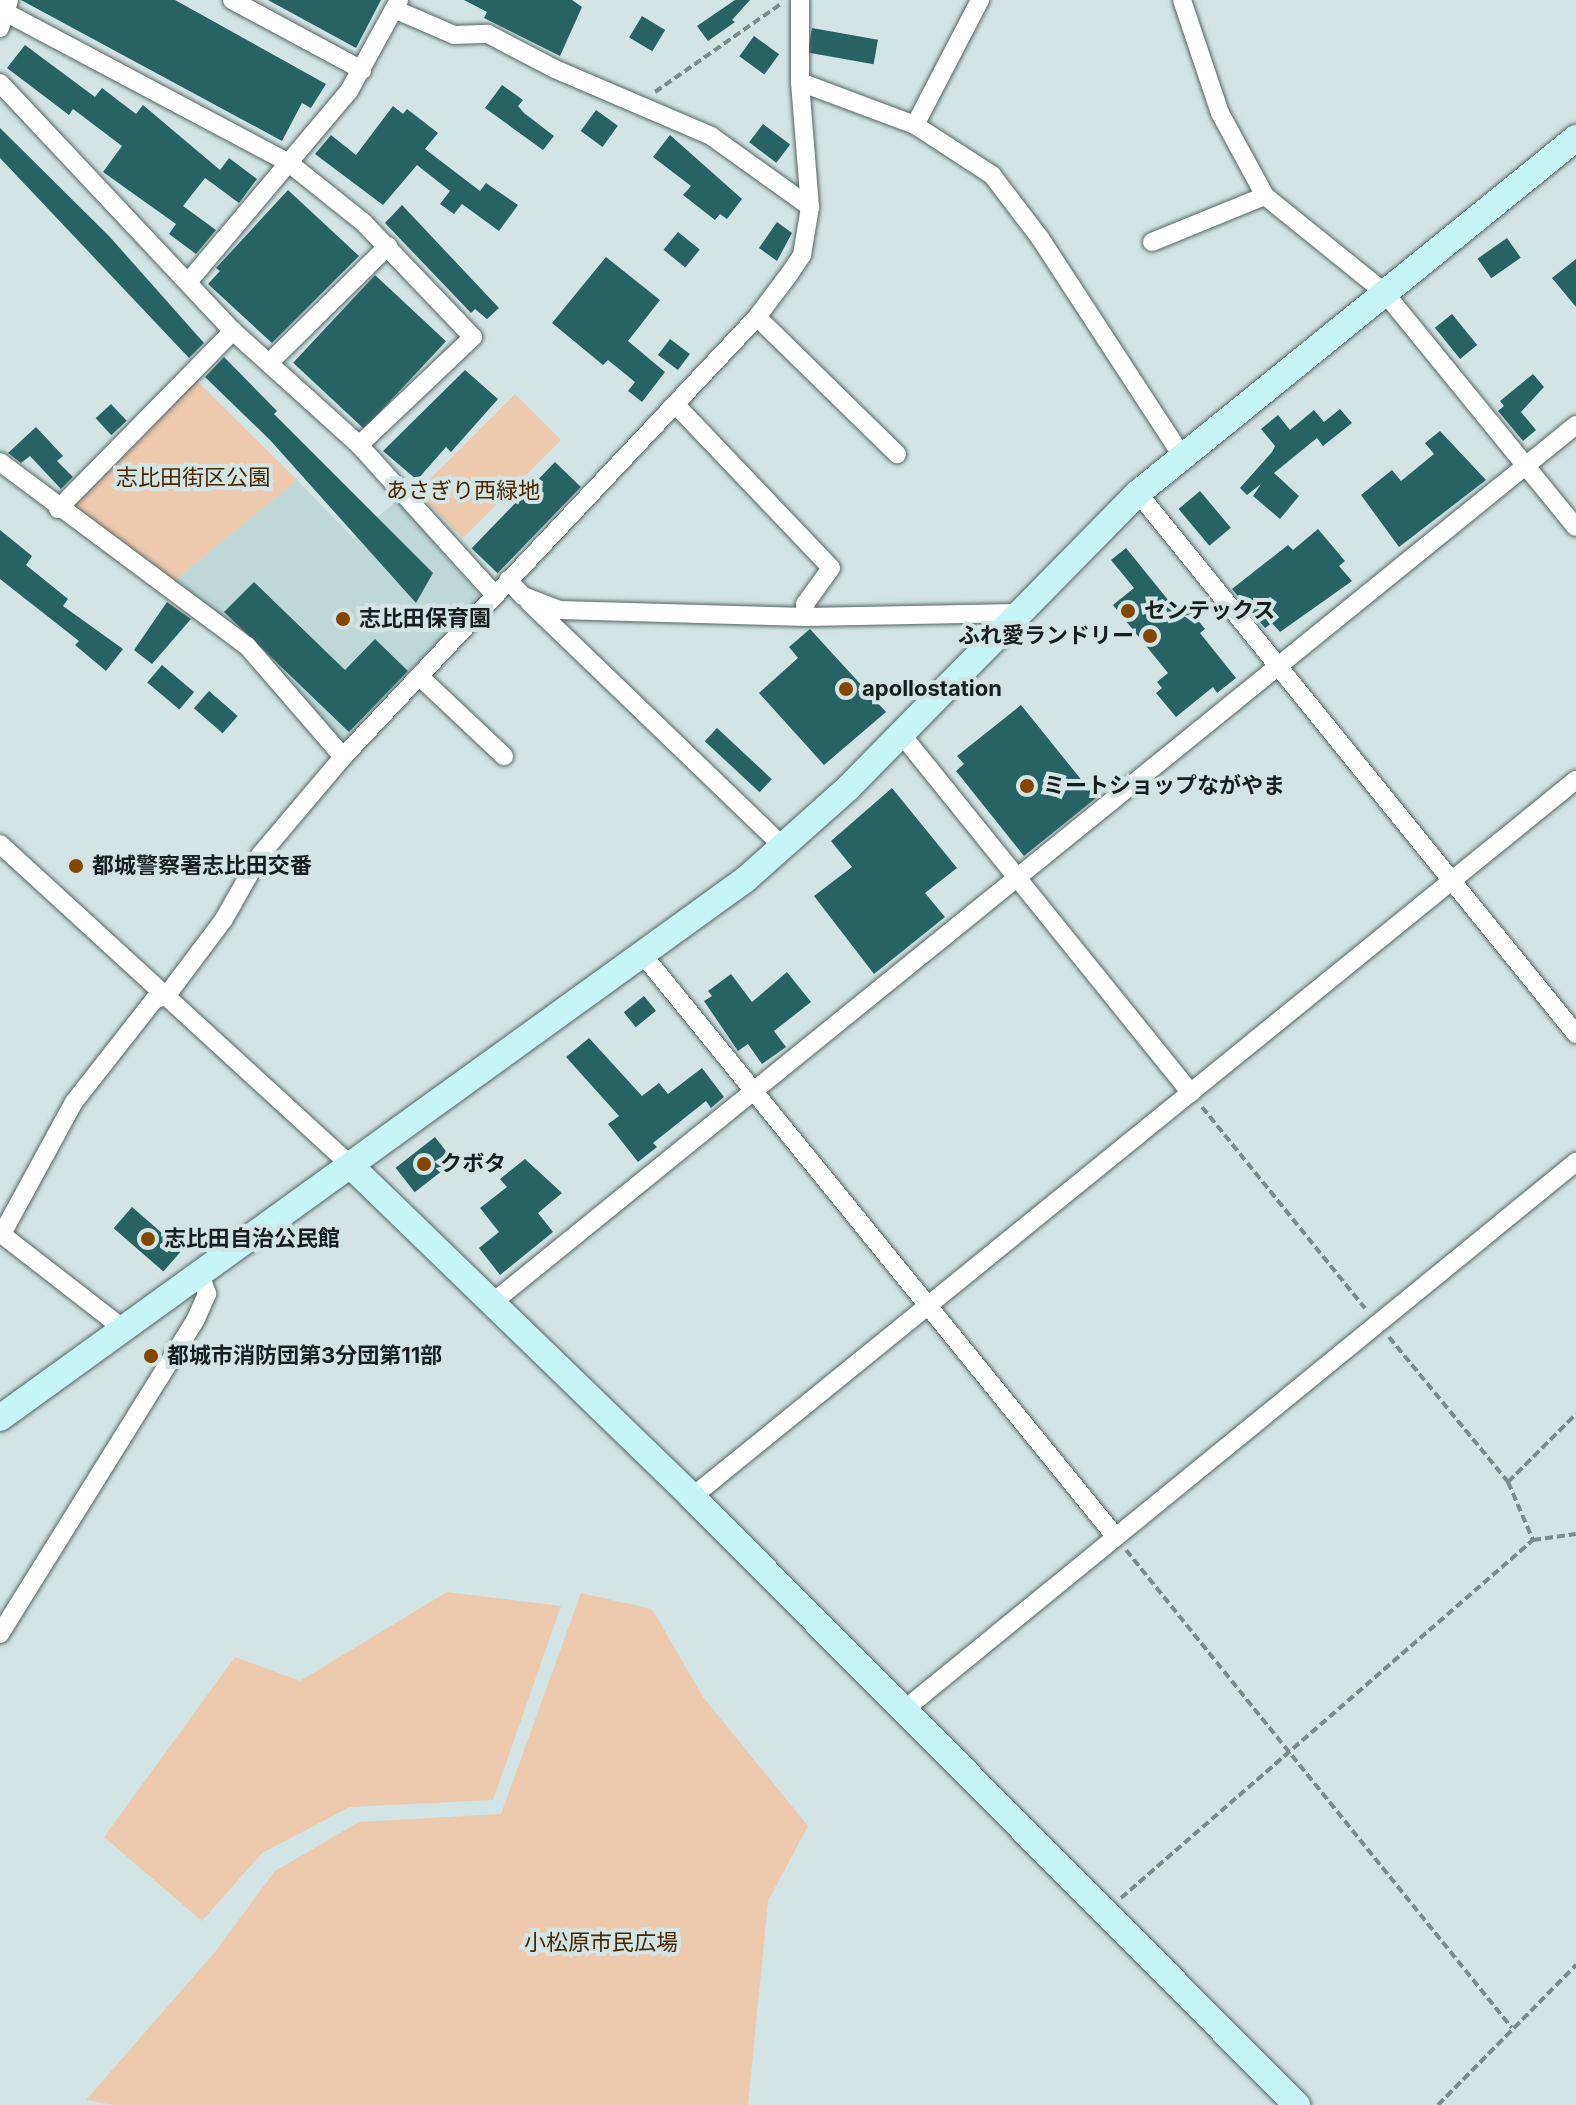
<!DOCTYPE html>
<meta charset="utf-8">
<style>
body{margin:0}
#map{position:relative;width:1576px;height:2105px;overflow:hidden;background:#d2e5e4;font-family:Inter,"Noto Sans JP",sans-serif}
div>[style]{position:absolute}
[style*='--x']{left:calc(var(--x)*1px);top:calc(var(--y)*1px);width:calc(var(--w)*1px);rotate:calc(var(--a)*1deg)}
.built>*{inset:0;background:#bdd8d7}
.green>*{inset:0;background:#edc9ad;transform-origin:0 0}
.building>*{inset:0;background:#286363;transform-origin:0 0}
.path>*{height:4px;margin-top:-2px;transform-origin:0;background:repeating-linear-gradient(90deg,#7d8a8a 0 8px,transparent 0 12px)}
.roads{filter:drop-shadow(0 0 2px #546464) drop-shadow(0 0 2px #546464)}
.street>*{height:18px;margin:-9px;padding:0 9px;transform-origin:9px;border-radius:9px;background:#fff}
.secondary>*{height:26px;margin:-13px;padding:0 13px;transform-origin:13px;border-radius:13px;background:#c7f5f5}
.dots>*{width:22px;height:22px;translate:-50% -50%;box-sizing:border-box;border:4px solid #d2e5e4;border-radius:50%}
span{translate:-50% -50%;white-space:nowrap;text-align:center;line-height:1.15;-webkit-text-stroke:8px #d2e5e4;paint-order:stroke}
.park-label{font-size:22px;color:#4a2500}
.poi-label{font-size:22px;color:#171e1e;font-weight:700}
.left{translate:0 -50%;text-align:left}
.right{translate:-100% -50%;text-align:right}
</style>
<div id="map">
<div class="built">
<div style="clip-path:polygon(297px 480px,353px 538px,398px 500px,482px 600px,344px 745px,173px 582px)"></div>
</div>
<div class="green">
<div style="clip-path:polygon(195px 379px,297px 480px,173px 582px,72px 513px,73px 503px)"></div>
<div style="left:515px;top:394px;width:65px;height:139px;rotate:45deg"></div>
<div style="clip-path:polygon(447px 1592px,561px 1606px,493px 1800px,350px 1807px,262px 1853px,202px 1921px,104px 1837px,235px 1657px,300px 1681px)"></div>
<div style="clip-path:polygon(581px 1593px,652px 1609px,703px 1697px,808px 1826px,768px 1901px,748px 2105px,113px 2105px,86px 2100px,215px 1952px,275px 1871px,359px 1822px,501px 1814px)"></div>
</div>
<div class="building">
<div style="clip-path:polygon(21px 0,175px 0,326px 84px,311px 108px,302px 103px,282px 141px)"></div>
<div style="clip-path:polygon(268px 0,381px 0,356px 48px)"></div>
<div style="clip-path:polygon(464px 0,572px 0,582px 7px,560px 56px,484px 18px,487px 12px)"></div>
<div style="clip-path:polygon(735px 0,750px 0,732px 20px,735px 22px,708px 41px,697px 26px)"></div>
<div style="left:642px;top:16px;width:27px;height:25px;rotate:31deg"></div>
<div style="left:812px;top:28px;width:67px;height:25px;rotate:10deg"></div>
<div style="left:754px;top:36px;width:31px;height:25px;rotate:36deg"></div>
<div style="clip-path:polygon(25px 45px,95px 97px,102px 88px,136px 114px,143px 105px,220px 170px,229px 158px,257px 179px,239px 203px,205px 178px,183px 206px,216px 230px,196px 254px,169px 234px,176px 224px,103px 172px,122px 146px,73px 109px,69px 115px,7px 68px)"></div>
<div style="clip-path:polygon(502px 85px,523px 100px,518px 106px,524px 113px,554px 136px,543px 150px,485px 108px)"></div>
<div style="clip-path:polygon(393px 106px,403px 114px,407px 109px,438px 133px,425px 149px,480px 191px,486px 183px,518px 205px,499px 231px,462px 204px,454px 214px,440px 204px,450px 191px,417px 165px,383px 205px,315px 154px,331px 135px,356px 155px)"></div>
<div style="left:596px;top:110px;width:27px;height:26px;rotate:36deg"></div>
<div style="left:763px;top:124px;width:34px;height:23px;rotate:37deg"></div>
<div style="clip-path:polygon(0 128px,109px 236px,204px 343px,189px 358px,0 158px)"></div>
<div style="clip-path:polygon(670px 135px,742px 199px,727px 219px,720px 214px,715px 220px,683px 195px,691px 186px,653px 157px)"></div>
<div style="clip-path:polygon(288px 190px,359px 256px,272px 343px,208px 284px,220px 271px,216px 268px)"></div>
<div style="clip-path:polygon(402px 205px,499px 308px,487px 319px,475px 309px,471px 313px,385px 223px)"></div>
<div style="clip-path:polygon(777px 222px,792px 233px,777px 261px,759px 248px)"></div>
<div style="left:678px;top:232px;width:28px;height:23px;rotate:39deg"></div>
<div style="left:1507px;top:238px;width:24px;height:36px;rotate:55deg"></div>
<div style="clip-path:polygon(606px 257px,660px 300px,628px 341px,665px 372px,642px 402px,628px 391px,635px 382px,608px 360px,603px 365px,552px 323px)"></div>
<div style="clip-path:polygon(1576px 259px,1576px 307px,1552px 278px)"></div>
<div style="left:375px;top:275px;width:97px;height:120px;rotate:43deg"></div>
<div style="left:1452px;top:314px;width:40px;height:22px;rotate:51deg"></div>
<div style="left:670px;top:339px;width:25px;height:20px;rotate:37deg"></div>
<div style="clip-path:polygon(224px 357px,277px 411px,274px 414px,433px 573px,416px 603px,270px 440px,205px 377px)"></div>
<div style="clip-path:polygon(465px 370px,498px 399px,451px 452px,446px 447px,417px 480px,383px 451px)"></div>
<div style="clip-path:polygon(1533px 374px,1544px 387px,1521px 412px,1536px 430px,1523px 441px,1498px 411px,1504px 406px,1500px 401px)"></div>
<div style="left:111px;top:404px;width:23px;height:21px;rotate:47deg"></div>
<div style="clip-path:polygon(1340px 409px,1352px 423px,1323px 446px,1317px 438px,1274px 473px,1299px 496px,1280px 519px,1253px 496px,1261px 484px,1247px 495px,1240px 488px,1272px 452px,1275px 446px,1261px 429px,1278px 415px,1290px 430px,1314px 410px,1324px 422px)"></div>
<div style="clip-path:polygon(36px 427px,63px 456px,57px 461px,73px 477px,61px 489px,30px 456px,21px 463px,8px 453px)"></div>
<div style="clip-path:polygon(1440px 431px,1486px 480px,1399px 547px,1361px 495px,1392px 470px,1401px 481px,1434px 454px,1425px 443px)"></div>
<div style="left:555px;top:462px;width:36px;height:120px;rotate:44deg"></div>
<div style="left:1200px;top:491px;width:48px;height:28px;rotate:50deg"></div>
<div style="clip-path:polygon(1318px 529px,1345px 561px,1339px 566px,1352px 581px,1280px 632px,1272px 623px,1265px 628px,1232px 589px,1288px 545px,1293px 550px)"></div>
<div style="clip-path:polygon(0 530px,32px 556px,26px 565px,68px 599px,63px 606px,123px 649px,106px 671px,75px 645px,79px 641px,0 579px)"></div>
<div style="clip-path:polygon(1126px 548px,1173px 606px,1181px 613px,1188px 608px,1205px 629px,1200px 633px,1236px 678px,1217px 693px,1213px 687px,1176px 717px,1156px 693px,1162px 688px,1157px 682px,1168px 673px,1113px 605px,1134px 588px,1111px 560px)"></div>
<div style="clip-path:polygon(254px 582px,345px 670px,375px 639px,408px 671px,349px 732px,224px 612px)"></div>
<div style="clip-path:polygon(167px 602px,191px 619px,152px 664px,134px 650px)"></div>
<div style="clip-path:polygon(810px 629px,886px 712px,824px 765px,759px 693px,798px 658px,789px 647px)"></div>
<div style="left:162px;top:665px;width:42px;height:23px;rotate:40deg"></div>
<div style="left:209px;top:691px;width:38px;height:23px;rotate:41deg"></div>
<div style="clip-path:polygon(1021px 705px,1096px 798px,1024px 856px,956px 771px,964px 764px,957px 756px)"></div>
<div style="left:717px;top:728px;width:75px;height:18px;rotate:43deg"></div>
<div style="clip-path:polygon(892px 788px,957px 868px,925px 893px,945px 917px,874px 974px,814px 896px,852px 867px,831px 841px)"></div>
<div style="clip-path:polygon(787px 972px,811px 1002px,774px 1031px,786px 1047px,762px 1064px,748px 1044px,738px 1051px,704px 1001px,712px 996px,708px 991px,731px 974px,752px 1002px)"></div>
<div style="left:644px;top:996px;width:19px;height:26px;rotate:51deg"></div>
<div style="clip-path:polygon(589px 1038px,642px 1096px,659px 1083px,668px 1094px,702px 1068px,724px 1097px,711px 1108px,706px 1101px,653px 1143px,657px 1147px,638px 1162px,608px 1124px,619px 1116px,566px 1057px)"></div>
<div style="left:435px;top:1137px;width:31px;height:50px;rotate:52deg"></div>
<div style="clip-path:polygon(525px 1159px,562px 1193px,538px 1213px,553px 1232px,500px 1275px,479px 1248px,499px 1232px,480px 1208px,507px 1187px,500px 1179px)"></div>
<div style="left:132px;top:1207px;width:66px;height:28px;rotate:41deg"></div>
</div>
<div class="path">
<div style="--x:655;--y:92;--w:155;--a:-35"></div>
<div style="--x:1202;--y:1107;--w:259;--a:51"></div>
<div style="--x:1389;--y:1337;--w:188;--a:50.6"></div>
<div style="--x:1508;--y:1482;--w:63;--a:66.7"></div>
<div style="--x:1533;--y:1540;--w:43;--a:-7.9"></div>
<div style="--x:1508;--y:1482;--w:96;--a:-45"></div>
<div style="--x:1126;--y:1550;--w:614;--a:51.08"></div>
<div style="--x:1121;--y:1898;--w:546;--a:-40.99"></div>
<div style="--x:1438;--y:2105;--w:197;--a:-45.4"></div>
</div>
<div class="roads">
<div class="street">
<div style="--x:232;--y:0;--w:148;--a:28.3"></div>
<div style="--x:1182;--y:0;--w:119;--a:71.4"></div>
<div style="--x:1220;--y:113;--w:94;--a:61.5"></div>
<div style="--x:1265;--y:196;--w:153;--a:38.9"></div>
<div style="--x:1384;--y:292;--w:303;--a:50.8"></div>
<div style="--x:394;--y:9;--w:65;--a:23.4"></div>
<div style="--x:454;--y:35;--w:34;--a:-2"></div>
<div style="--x:488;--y:34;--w:76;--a:27.6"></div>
<div style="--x:555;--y:69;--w:170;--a:23.2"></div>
<div style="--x:711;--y:136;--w:122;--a:35.6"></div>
<div style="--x:5;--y:12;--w:322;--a:28"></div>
<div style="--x:289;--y:163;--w:95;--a:38.6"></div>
<div style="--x:363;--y:222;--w:159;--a:46.3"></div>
<div style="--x:473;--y:337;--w:157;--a:136.5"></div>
<div style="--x:0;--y:28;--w:29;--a:-72"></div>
<div style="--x:800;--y:82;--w:123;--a:20.5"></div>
<div style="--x:915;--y:125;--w:92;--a:33"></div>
<div style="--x:992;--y:175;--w:79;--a:52.7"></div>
<div style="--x:1040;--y:238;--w:260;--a:56.9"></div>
<div style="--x:0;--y:83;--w:340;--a:46.8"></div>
<div style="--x:233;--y:331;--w:170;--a:42.1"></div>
<div style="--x:359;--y:445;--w:202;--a:47.8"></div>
<div style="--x:915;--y:125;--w:141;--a:-62.5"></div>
<div style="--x:1152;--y:242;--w:122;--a:-22.2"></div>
<div style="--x:189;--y:281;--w:248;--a:-49.9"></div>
<div style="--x:349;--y:91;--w:104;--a:-61.2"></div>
<div style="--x:757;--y:317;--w:196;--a:44.4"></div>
<div style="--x:269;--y:363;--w:167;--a:-44.5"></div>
<div style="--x:675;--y:404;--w:226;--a:46.4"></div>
<div style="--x:831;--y:568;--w:44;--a:125.8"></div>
<div style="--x:805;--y:604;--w:13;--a:86"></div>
<div style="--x:0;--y:462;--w:308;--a:36.7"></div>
<div style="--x:247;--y:646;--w:147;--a:49.1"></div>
<div style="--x:1138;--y:493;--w:696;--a:51.01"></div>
<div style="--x:58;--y:509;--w:250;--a:-45.5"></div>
<div style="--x:508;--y:580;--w:22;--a:47"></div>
<div style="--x:523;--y:596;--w:39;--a:21"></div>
<div style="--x:559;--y:610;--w:247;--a:1.6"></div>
<div style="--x:806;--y:617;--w:212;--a:-1.1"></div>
<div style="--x:529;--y:602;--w:354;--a:43.9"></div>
<div style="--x:419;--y:676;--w:117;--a:43.3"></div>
<div style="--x:902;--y:735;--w:460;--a:51.1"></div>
<div style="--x:0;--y:844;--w:476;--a:42.5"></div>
<div style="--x:644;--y:956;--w:747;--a:50.92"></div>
<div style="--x:0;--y:1233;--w:158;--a:37.8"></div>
<div style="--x:2;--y:1234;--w:150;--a:-61.4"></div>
<div style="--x:74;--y:1102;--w:130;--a:-51.9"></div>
<div style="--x:154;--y:1000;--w:14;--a:-21"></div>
<div style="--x:167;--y:995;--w:95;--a:-53.1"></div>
<div style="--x:224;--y:919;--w:75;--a:-60.4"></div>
<div style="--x:261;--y:854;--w:127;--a:-49.8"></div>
<div style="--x:343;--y:757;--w:604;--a:-46.74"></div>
<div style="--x:757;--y:317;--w:55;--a:-53.1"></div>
<div style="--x:790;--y:273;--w:22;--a:-56"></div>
<div style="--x:802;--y:255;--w:49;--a:-80.5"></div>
<div style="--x:810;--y:207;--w:125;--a:-94.6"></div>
<div style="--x:800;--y:82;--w:82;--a:-90"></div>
<div style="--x:492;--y:1303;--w:1395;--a:-39.01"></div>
<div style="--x:692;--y:1497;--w:1138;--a:-39.05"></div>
<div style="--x:0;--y:1634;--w:369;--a:-58.1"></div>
<div style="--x:195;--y:1321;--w:30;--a:-66"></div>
<div style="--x:207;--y:1294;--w:18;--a:-109"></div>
<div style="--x:905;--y:1709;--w:866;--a:-39.19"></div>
</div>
<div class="secondary">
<div style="--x:351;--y:1166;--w:475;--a:44.1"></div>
<div style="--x:692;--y:1497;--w:858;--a:45.14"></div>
<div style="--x:0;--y:1418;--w:920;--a:-35.85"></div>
<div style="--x:746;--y:879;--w:137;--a:-41.7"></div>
<div style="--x:848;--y:788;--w:414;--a:-45.5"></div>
<div style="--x:1138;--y:493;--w:564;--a:-39.02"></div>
</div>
</div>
<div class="dots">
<div style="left:1128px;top:611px;background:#834701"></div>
<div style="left:343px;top:619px;background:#834701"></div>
<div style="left:1150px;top:636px;background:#834701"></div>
<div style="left:846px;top:689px;background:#834701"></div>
<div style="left:1027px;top:786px;background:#834701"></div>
<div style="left:76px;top:866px;background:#834701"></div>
<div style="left:424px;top:1164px;background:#834701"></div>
<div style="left:148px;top:1239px;background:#834701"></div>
<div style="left:151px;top:1356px;background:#834701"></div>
</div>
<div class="park-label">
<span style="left:193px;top:478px">志比田街区公園</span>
<span style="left:463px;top:491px">あさぎり西緑地</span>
<span style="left:601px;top:1943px">小松原市民広場</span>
</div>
<div class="poi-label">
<span class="left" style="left:1144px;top:611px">センテックス</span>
<span class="left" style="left:359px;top:619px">志比田保育園</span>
<span class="right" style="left:1134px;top:636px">ふれ愛ランドリー</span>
<span class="left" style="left:862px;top:689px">apollostation</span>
<span class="left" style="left:1043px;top:786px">ミートショップながやま</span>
<span class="left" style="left:92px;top:866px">都城警察署志比田交番</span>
<span class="left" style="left:440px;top:1164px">クボタ</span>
<span class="left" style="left:164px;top:1239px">志比田自治公民館</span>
<span class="left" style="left:167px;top:1356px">都城市消防団第3分団第11部</span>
</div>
</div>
